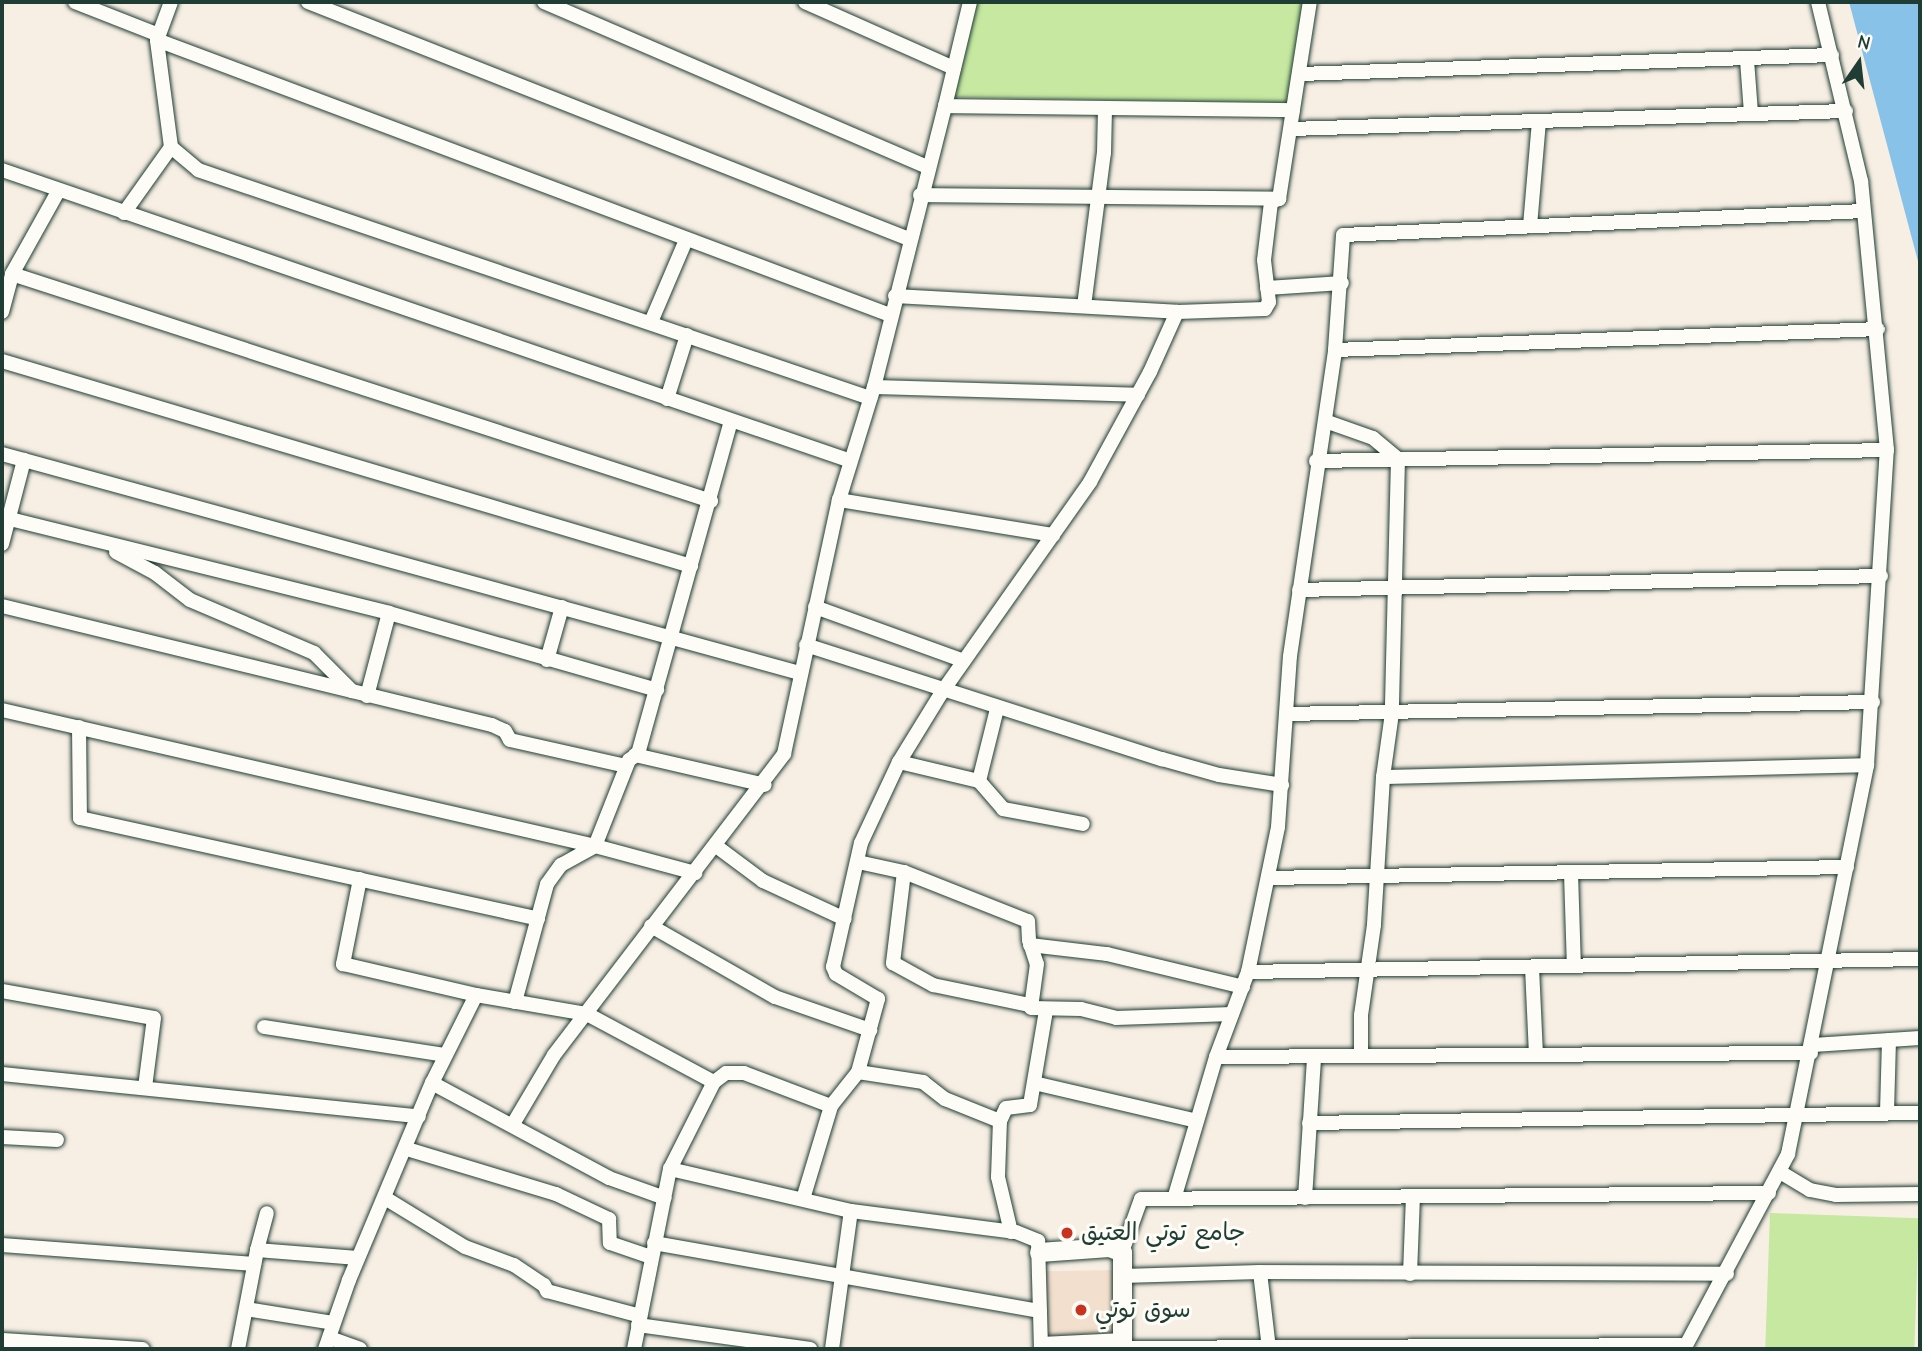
<!DOCTYPE html>
<meta charset="utf-8">
<style>
body{margin:0}
#map{position:relative;width:1922px;height:1351px;overflow:hidden;background:#f8efe4;font-family:"Comic Neue","Playpen Sans Arabic",sans-serif}
div>[style]{position:absolute}
[style*='--x']{left:calc(var(--x)*1px);top:calc(var(--y)*1px);width:calc(var(--w)*1px);rotate:calc(var(--a)*1deg)}
.built>*{inset:0;background:#f3dfcd;transform-origin:0 0}
.green>*{inset:0;background:#c6e8a1;transform-origin:0 0}
.water>*{inset:0;background:#89c2e8}
.roads{filter:drop-shadow(0 0 2px #1f3d34) drop-shadow(0 0 2px #1f3d34)}
.street>*{height:14px;margin:-7px;padding:0 7px;transform-origin:7px;border-radius:7px;background:#fdfcf7}
.secondary>*{height:19px;margin:-9.5px;padding:0 9.5px;transform-origin:9.5px;border-radius:9.5px;background:#fdfcf7}
.dots>*{width:19px;height:19px;translate:-50% -50%;box-sizing:border-box;border:4px solid #fdfcf7;border-radius:50%}
span{translate:-50% -50%;white-space:nowrap;text-align:center;line-height:1.15;-webkit-text-stroke:6px #fdfcf7;paint-order:stroke}
.poi-label{font-size:24px;color:#1f3d34}
.left{translate:0 -50%;text-align:left}
.frame{position:absolute;inset:0;border:4px solid #1f3d34;pointer-events:none}
.north{position:absolute;left:1824px;top:28px;width:70px;height:70px;-webkit-text-stroke:5px #fdfcf7;paint-order:stroke;rotate:14deg;font-size:19px;font-weight:700;line-height:28px;text-align:center;color:#1f3d34}
.north::after{content:'';display:block;margin:auto;width:24px;height:32px;background:#1f3d34;clip-path:polygon(50% 0,100% 100%,50% 72%,0 100%)}
</style>
<div id="map">
<div class="built">
<div style="left:1119px;top:1270px;width:79px;height:78px;rotate:89deg"></div>
</div>
<div class="green">
<div style="clip-path:polygon(975px 2px,1306px 2px,1290px 103px,950px 97px)"></div>
<div style="left:1770px;top:1213px;width:149px;height:136px;rotate:2deg"></div>
</div>
<div class="water">
<div style="clip-path:polygon(1849px 2px,1920px 2px,1920px 273px,1919px 265px)"></div>
</div>
<div class="roads">
<div class="street">
<div style="--x:75;--y:2;--w:90;--a:21.4"></div>
<div style="--x:308;--y:2;--w:646;--a:21.52"></div>
<div style="--x:544;--y:2;--w:417;--a:23.3"></div>
<div style="--x:805;--y:2;--w:163;--a:23.9"></div>
<div style="--x:970;--y:2;--w:107;--a:103.5"></div>
<div style="--x:945;--y:106;--w:348;--a:0.7"></div>
<div style="--x:157;--y:40;--w:783;--a:20.56"></div>
<div style="--x:1747;--y:60;--w:53;--a:85.7"></div>
<div style="--x:1300;--y:74;--w:532;--a:-2.05"></div>
<div style="--x:1291;--y:129;--w:555;--a:-1.86"></div>
<div style="--x:171;--y:147;--w:35;--a:40"></div>
<div style="--x:198;--y:170;--w:710;--a:18.74"></div>
<div style="--x:2;--y:170;--w:897;--a:18.92"></div>
<div style="--x:920;--y:195;--w:359;--a:0.6"></div>
<div style="--x:124;--y:213;--w:81;--a:-54.5"></div>
<div style="--x:171;--y:147;--w:108;--a:-97.5"></div>
<div style="--x:157;--y:40;--w:40;--a:-69.8"></div>
<div style="--x:1530;--y:226;--w:105;--a:-85.1"></div>
<div style="--x:12;--y:274;--w:735;--a:17.99"></div>
<div style="--x:1267;--y:288;--w:75;--a:-3.8"></div>
<div style="--x:895;--y:296;--w:282;--a:3.2"></div>
<div style="--x:1177;--y:312;--w:88;--a:-2"></div>
<div style="--x:1265;--y:309;--w:8;--a:-60"></div>
<div style="--x:1269;--y:302;--w:42;--a:-96.8"></div>
<div style="--x:1264;--y:260;--w:58;--a:-83.1"></div>
<div style="--x:1271;--y:202;--w:9;--a:-21"></div>
<div style="--x:1279;--y:199;--w:199;--a:-81.1"></div>
<div style="--x:1084;--y:306;--w:154;--a:-82.6"></div>
<div style="--x:1104;--y:153;--w:44;--a:-88.7"></div>
<div style="--x:2;--y:312;--w:39;--a:-75"></div>
<div style="--x:12;--y:274;--w:96;--a:-60.8"></div>
<div style="--x:651;--y:322;--w:89;--a:-66.9"></div>
<div style="--x:1335;--y:350;--w:543;--a:-2.21"></div>
<div style="--x:2;--y:361;--w:719;--a:16.57"></div>
<div style="--x:874;--y:387;--w:264;--a:1.7"></div>
<div style="--x:667;--y:399;--w:67;--a:-72.6"></div>
<div style="--x:1325;--y:421;--w:51;--a:19.5"></div>
<div style="--x:1373;--y:438;--w:33;--a:40"></div>
<div style="--x:1398;--y:459;--w:254;--a:91.4"></div>
<div style="--x:1392;--y:713;--w:65;--a:98"></div>
<div style="--x:1383;--y:777;--w:148;--a:93.5"></div>
<div style="--x:1374;--y:925;--w:91;--a:98.2"></div>
<div style="--x:1361;--y:1015;--w:41;--a:90"></div>
<div style="--x:2;--y:454;--w:828;--a:15.35"></div>
<div style="--x:1316;--y:461;--w:571;--a:-1.1"></div>
<div style="--x:839;--y:500;--w:217;--a:9.3"></div>
<div style="--x:2;--y:517;--w:399;--a:13.9"></div>
<div style="--x:389;--y:613;--w:279;--a:16"></div>
<div style="--x:2;--y:544;--w:87;--a:-75.3"></div>
<div style="--x:116;--y:552;--w:44;--a:28.3"></div>
<div style="--x:155;--y:573;--w:44;--a:37.6"></div>
<div style="--x:190;--y:600;--w:135;--a:23.1"></div>
<div style="--x:314;--y:653;--w:54;--a:45"></div>
<div style="--x:1299;--y:590;--w:582;--a:-1.38"></div>
<div style="--x:2;--y:606;--w:504;--a:13.65"></div>
<div style="--x:492;--y:725;--w:14;--a:25"></div>
<div style="--x:505;--y:731;--w:10;--a:61"></div>
<div style="--x:510;--y:740;--w:119;--a:12.6"></div>
<div style="--x:815;--y:607;--w:158;--a:19.9"></div>
<div style="--x:806;--y:645;--w:374;--a:17.8"></div>
<div style="--x:1162;--y:759;--w:59;--a:15.7"></div>
<div style="--x:1219;--y:775;--w:64;--a:9"></div>
<div style="--x:547;--y:660;--w:55;--a:-74.2"></div>
<div style="--x:367;--y:696;--w:86;--a:-75.2"></div>
<div style="--x:2;--y:710;--w:608;--a:12.92"></div>
<div style="--x:595;--y:846;--w:104;--a:15.1"></div>
<div style="--x:1286;--y:714;--w:587;--a:-1.17"></div>
<div style="--x:79;--y:727;--w:91;--a:89.4"></div>
<div style="--x:80;--y:818;--w:469;--a:12.4"></div>
<div style="--x:635;--y:755;--w:133;--a:13"></div>
<div style="--x:899;--y:762;--w:82;--a:13.4"></div>
<div style="--x:979;--y:781;--w:37;--a:49"></div>
<div style="--x:1003;--y:809;--w:81;--a:10.6"></div>
<div style="--x:1383;--y:777;--w:484;--a:-1.4"></div>
<div style="--x:979;--y:781;--w:74;--a:-76"></div>
<div style="--x:716;--y:846;--w:59;--a:36.7"></div>
<div style="--x:763;--y:881;--w:90;--a:24.9"></div>
<div style="--x:858;--y:862;--w:47;--a:12.3"></div>
<div style="--x:904;--y:872;--w:133;--a:21.6"></div>
<div style="--x:1028;--y:921;--w:19;--a:87"></div>
<div style="--x:1029;--y:940;--w:25;--a:72"></div>
<div style="--x:1037;--y:964;--w:44;--a:97.8"></div>
<div style="--x:1031;--y:1008;--w:50;--a:1.1"></div>
<div style="--x:1081;--y:1009;--w:36;--a:14"></div>
<div style="--x:1116;--y:1018;--w:116;--a:-2"></div>
<div style="--x:904;--y:872;--w:92;--a:96.9"></div>
<div style="--x:893;--y:963;--w:46;--a:28.8"></div>
<div style="--x:933;--y:985;--w:99;--a:11.7"></div>
<div style="--x:1571;--y:873;--w:93;--a:88.2"></div>
<div style="--x:1268;--y:878;--w:579;--a:-1.09"></div>
<div style="--x:360;--y:879;--w:87;--a:101.3"></div>
<div style="--x:343;--y:964;--w:137;--a:13.1"></div>
<div style="--x:651;--y:926;--w:143;--a:29.8"></div>
<div style="--x:775;--y:997;--w:101;--a:19.2"></div>
<div style="--x:1030;--y:945;--w:78;--a:6.7"></div>
<div style="--x:1107;--y:954;--w:140;--a:13.6"></div>
<div style="--x:1532;--y:967;--w:87;--a:87.4"></div>
<div style="--x:1248;--y:972;--w:672;--a:-1.11"></div>
<div style="--x:2;--y:991;--w:154;--a:10.1"></div>
<div style="--x:154;--y:1018;--w:70;--a:97.4"></div>
<div style="--x:515;--y:1002;--w:122;--a:-74.8"></div>
<div style="--x:547;--y:884;--w:24;--a:-54"></div>
<div style="--x:561;--y:865;--w:39;--a:-29"></div>
<div style="--x:595;--y:846;--w:92;--a:-68.4"></div>
<div style="--x:629;--y:760;--w:11;--a:-34"></div>
<div style="--x:638;--y:754;--w:345;--a:-74.4"></div>
<div style="--x:264;--y:1027;--w:182;--a:8.8"></div>
<div style="--x:1813;--y:1045;--w:107;--a:-3.7"></div>
<div style="--x:1216;--y:1057;--w:595;--a:-0.39"></div>
<div style="--x:858;--y:1072;--w:66;--a:8.7"></div>
<div style="--x:923;--y:1082;--w:28;--a:38"></div>
<div style="--x:945;--y:1099;--w:59;--a:21.8"></div>
<div style="--x:2;--y:1074;--w:419;--a:5.8"></div>
<div style="--x:432;--y:1083;--w:201;--a:28.2"></div>
<div style="--x:609;--y:1178;--w:59;--a:19.7"></div>
<div style="--x:1034;--y:1083;--w:167;--a:13.1"></div>
<div style="--x:1887;--y:1112;--w:72;--a:-88.4"></div>
<div style="--x:1309;--y:1123;--w:611;--a:-0.94"></div>
<div style="--x:513;--y:1124;--w:80;--a:-59.3"></div>
<div style="--x:554;--y:1055;--w:379;--a:-52.6"></div>
<div style="--x:784;--y:754;--w:260;--a:-77.8"></div>
<div style="--x:839;--y:500;--w:118;--a:-72.8"></div>
<div style="--x:874;--y:387;--w:290;--a:-75.8"></div>
<div style="--x:2;--y:1137;--w:55;--a:3.1"></div>
<div style="--x:407;--y:1149;--w:156;--a:16.8"></div>
<div style="--x:556;--y:1194;--w:59;--a:25.3"></div>
<div style="--x:609;--y:1219;--w:24;--a:88"></div>
<div style="--x:610;--y:1243;--w:43;--a:18.9"></div>
<div style="--x:670;--y:1169;--w:186;--a:13.1"></div>
<div style="--x:851;--y:1211;--w:166;--a:7.3"></div>
<div style="--x:1016;--y:1232;--w:24;--a:22"></div>
<div style="--x:1038;--y:1241;--w:108;--a:88.4"></div>
<div style="--x:1780;--y:1172;--w:35;--a:31"></div>
<div style="--x:1810;--y:1190;--w:26;--a:11"></div>
<div style="--x:1836;--y:1195;--w:84;--a:-0.7"></div>
<div style="--x:385;--y:1198;--w:94;--a:31.5"></div>
<div style="--x:465;--y:1247;--w:52;--a:20.2"></div>
<div style="--x:514;--y:1265;--w:36;--a:34"></div>
<div style="--x:544;--y:1285;--w:7;--a:63"></div>
<div style="--x:547;--y:1291;--w:96;--a:15"></div>
<div style="--x:1305;--y:1198;--w:141;--a:-86.3"></div>
<div style="--x:803;--y:1199;--w:97;--a:-73.2"></div>
<div style="--x:831;--y:1106;--w:43;--a:-51.5"></div>
<div style="--x:858;--y:1072;--w:76;--a:-74.7"></div>
<div style="--x:878;--y:999;--w:49;--a:-149.2"></div>
<div style="--x:836;--y:974;--w:8;--a:-113"></div>
<div style="--x:833;--y:967;--w:127;--a:-77.3"></div>
<div style="--x:861;--y:843;--w:89;--a:-64.9"></div>
<div style="--x:899;--y:762;--w:82;--a:-58.4"></div>
<div style="--x:942;--y:692;--w:257;--a:-54.8"></div>
<div style="--x:1090;--y:482;--w:125;--a:-61.4"></div>
<div style="--x:1150;--y:372;--w:66;--a:-65.8"></div>
<div style="--x:1174;--y:1199;--w:148;--a:-73.5"></div>
<div style="--x:1216;--y:1057;--w:91;--a:-69.4"></div>
<div style="--x:1248;--y:972;--w:148;--a:-78.3"></div>
<div style="--x:1278;--y:827;--w:171;--a:-86"></div>
<div style="--x:1290;--y:656;--w:309;--a:-81.6"></div>
<div style="--x:1335;--y:350;--w:115;--a:-86"></div>
<div style="--x:1343;--y:235;--w:521;--a:-2.64"></div>
<div style="--x:1011;--y:1232;--w:57;--a:-103.3"></div>
<div style="--x:998;--y:1177;--w:56;--a:-88"></div>
<div style="--x:1000;--y:1121;--w:14;--a:-65"></div>
<div style="--x:1006;--y:1108;--w:24;--a:-7"></div>
<div style="--x:1030;--y:1105;--w:96;--a:-80.4"></div>
<div style="--x:654;--y:1243;--w:392;--a:10"></div>
<div style="--x:2;--y:1245;--w:253;--a:4.3"></div>
<div style="--x:257;--y:1250;--w:38;--a:-75"></div>
<div style="--x:1122;--y:1252;--w:56;--a:-70.3"></div>
<div style="--x:1141;--y:1199;--w:628;--a:-0.55"></div>
<div style="--x:1260;--y:1272;--w:78;--a:83.3"></div>
<div style="--x:1410;--y:1274;--w:77;--a:-87.8"></div>
<div style="--x:1122;--y:1276;--w:138;--a:-1.7"></div>
<div style="--x:1260;--y:1272;--w:467;--a:0.2"></div>
<div style="--x:246;--y:1309;--w:88;--a:9.1"></div>
<div style="--x:638;--y:1325;--w:174;--a:7.9"></div>
<div style="--x:330;--y:1338;--w:32;--a:20"></div>
<div style="--x:2;--y:1340;--w:141;--a:3.7"></div>
<div style="--x:1041;--y:1344;--w:83;--a:-2.8"></div>
<div style="--x:1122;--y:1348;--w:564;--a:-0.3"></div>
<div style="--x:238;--y:1349;--w:101;--a:-79.1"></div>
<div style="--x:257;--y:1250;--w:101;--a:4.5"></div>
<div style="--x:325;--y:1349;--w:73;--a:-70.8"></div>
<div style="--x:349;--y:1280;--w:214;--a:-67.2"></div>
<div style="--x:432;--y:1083;--w:98;--a:-63.4"></div>
<div style="--x:476;--y:995;--w:113;--a:9.7"></div>
<div style="--x:587;--y:1014;--w:144;--a:28.2"></div>
<div style="--x:634;--y:1349;--w:184;--a:-78.7"></div>
<div style="--x:670;--y:1169;--w:97;--a:-63.2"></div>
<div style="--x:714;--y:1082;--w:15;--a:-37"></div>
<div style="--x:726;--y:1073;--w:18;--a:0"></div>
<div style="--x:744;--y:1073;--w:93;--a:20.8"></div>
<div style="--x:832;--y:1349;--w:139;--a:-82.2"></div>
<div style="--x:1684;--y:1349;--w:221;--a:-61.9"></div>
<div style="--x:1788;--y:1154;--w:397;--a:-78.5"></div>
<div style="--x:1867;--y:765;--w:316;--a:-86.4"></div>
<div style="--x:1887;--y:450;--w:270;--a:-95.5"></div>
<div style="--x:1861;--y:181;--w:184;--a:-103.5"></div>
</div>
<div class="secondary">
<div style="--x:1039;--y:1252;--w:70;--a:-4.1"></div>
<div style="--x:1109;--y:1247;--w:14;--a:21"></div>
<div style="--x:1122;--y:1252;--w:97;--a:90"></div>
</div>
</div>
<div class="dots">
<div style="left:1067px;top:1233px;background:#c8321e"></div>
<div style="left:1081px;top:1310px;background:#c8321e"></div>
</div>
<div class="poi-label">
<span class="left" style="left:1081px;top:1233px">جامع توتي العتيق</span>
<span class="left" style="left:1095px;top:1310px">سوق توتي</span>
</div>
<div class="frame"></div>
<div class="north">N</div>
</div>
